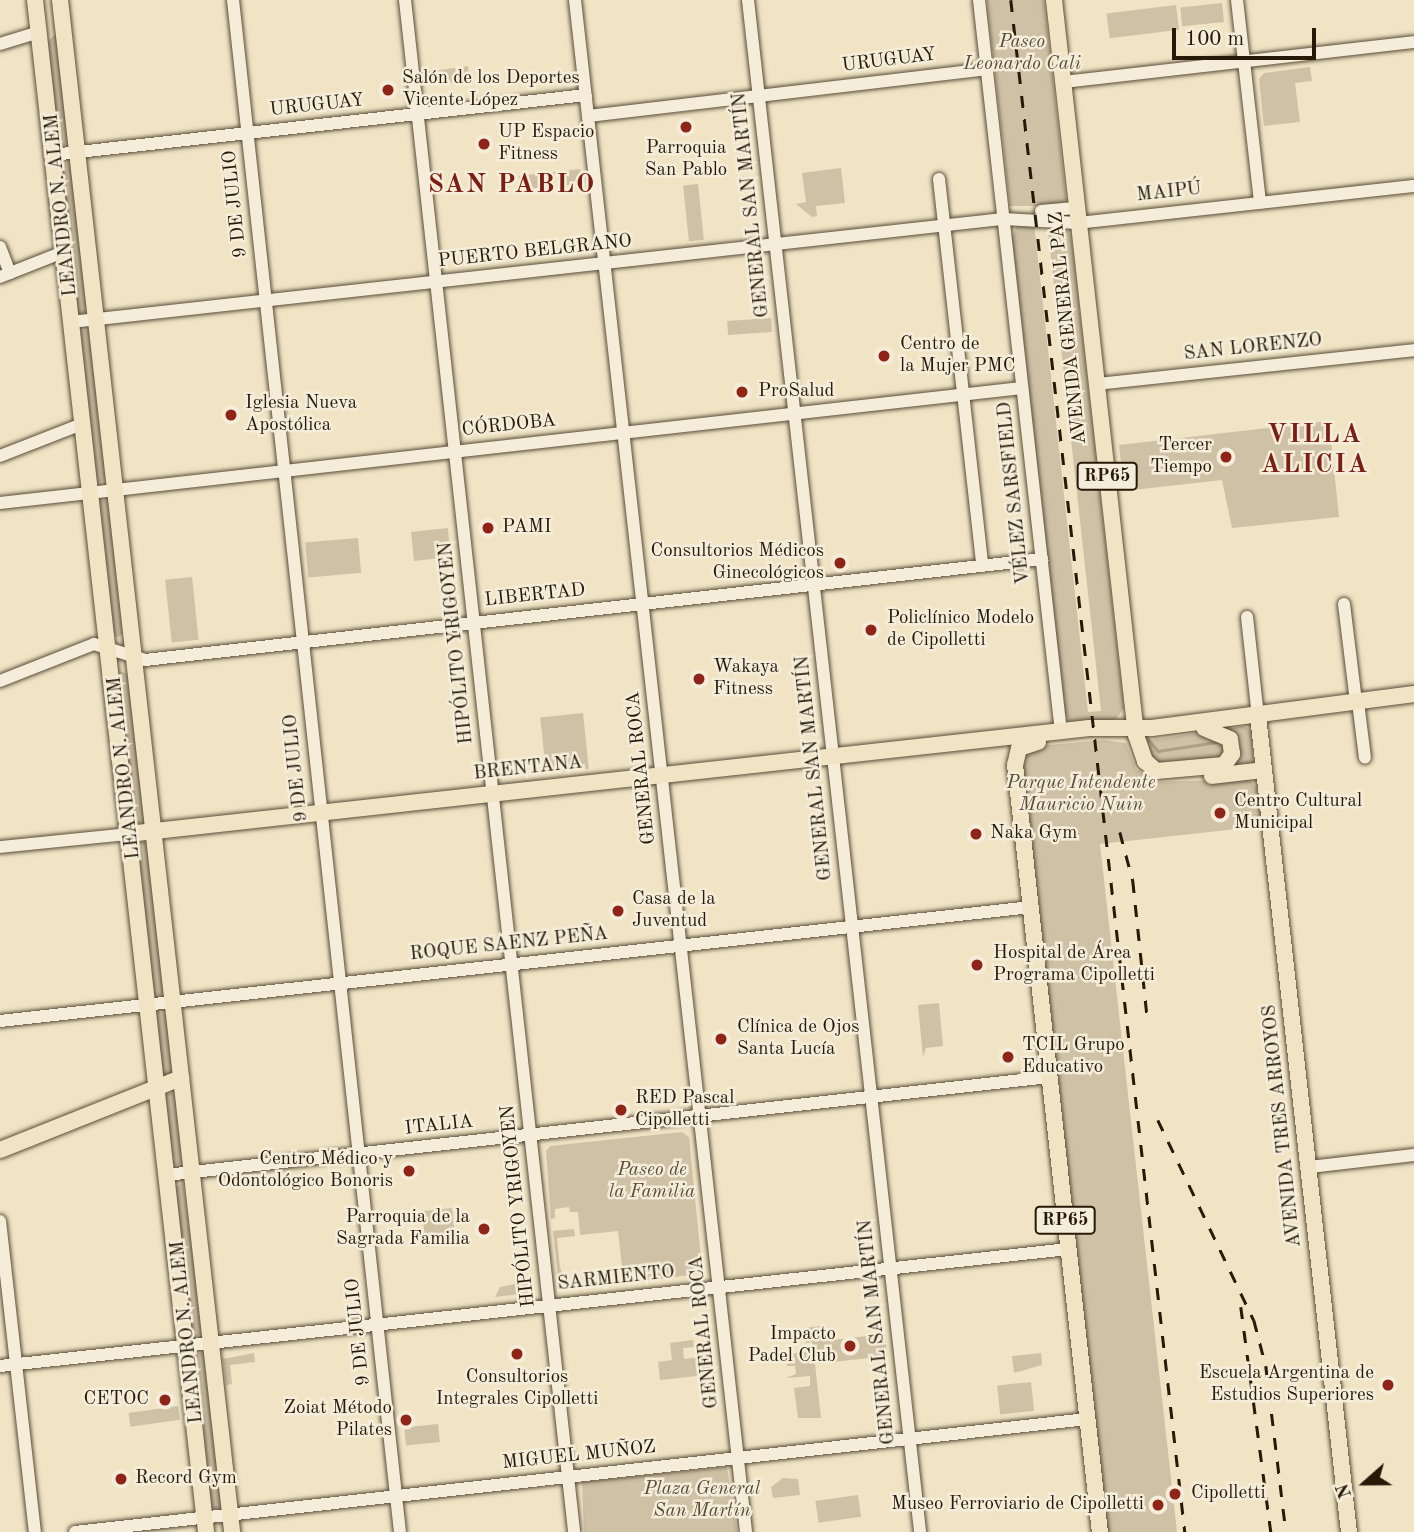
<!DOCTYPE html>
<meta charset="utf-8">
<style>
body{margin:0}
#map{position:relative;width:1414px;height:1532px;overflow:hidden;background:#f0e4c5;font-family:"Old Standard TT",serif}
div>[style]{position:absolute}
[style*='--x']{left:calc(var(--x)*1px);top:calc(var(--y)*1px);width:calc(var(--w)*1px);rotate:calc(var(--a)*1deg)}
.green>*{inset:0;background:#cec1a5;transform-origin:0 0}
.stream>*{height:2.5px;margin:-1.25px;padding:0 1.25px;transform-origin:1.25px;border-radius:1.25px;background:#ab9f85}
.roads{filter:drop-shadow(0 0 2px #584c37) drop-shadow(0 0 2px #584c37)}
.minor>*{height:12px;margin:-6px;padding:0 6px;transform-origin:6px;border-radius:6px;background:#f5edd9}
.major>*{height:16px;margin:-8px;padding:0 8px;transform-origin:8px;border-radius:8px;background:#f0e4c5}
.rail>*{height:2.5px;margin-top:-1.25px;transform-origin:0;background:repeating-linear-gradient(90deg,#261908 0 12px,transparent 0 24px)}
.dots>*{width:19px;height:19px;translate:-50% -50%;box-sizing:border-box;border:4px solid #f5edd9;border-radius:50%}
span{translate:-50% -50%;white-space:nowrap;text-align:center;line-height:1.15;-webkit-text-stroke:5px #f5edd9;paint-order:stroke}
.shield-label span{padding:2px 5px;background:#f5edd9;border:2px solid;border-radius:5px;-webkit-text-stroke-width:0}
.shield-label{font-size:18px;color:#261908;font-weight:700}
.park-label{font-size:19px;color:#584b37;font-style:italic}
.street-label{font-size:19px;color:#261908}
.poi-label{font-size:19px;color:#261908}
.left{translate:0 -50%;text-align:left}
.right{translate:-100% -50%;text-align:right}
.district-label{font-size:26px;color:#7a1f14;font-weight:700;letter-spacing:2px}
.north{position:absolute;left:1330px;top:1448px;width:70px;height:70px;-webkit-text-stroke:5px #f5edd9;paint-order:stroke;rotate:249deg;font-size:19px;font-weight:700;line-height:28px;text-align:center;color:#261908}
.north::after{content:'';display:block;margin:auto;width:24px;height:32px;background:#261908;clip-path:polygon(50% 0,100% 100%,50% 72%,0 100%)}
.scale{position:absolute;left:1172px;top:28px;width:144px;height:32px;box-sizing:border-box;border:4px solid #261908;border-top:0;padding-left:9px;font-size:21px;line-height:24px;white-space:nowrap;color:#261908;-webkit-text-stroke:5px #f5edd9;paint-order:stroke}
</style>
<div id="map">
<div class="green">
<div style="clip-path:polygon(987px 0,1044px 0,1066px 199px,1060px 206px,1010px 206px)"></div>
<div style="left:1222px;top:3px;width:19px;height:42px;rotate:84deg"></div>
<div style="left:1176px;top:5px;width:25px;height:70px;rotate:83deg"></div>
<div style="clip-path:polygon(58px 32px,69px 142px,63px 146px,58px 144px,47px 42px)"></div>
<div style="left:468px;top:66px;width:14px;height:41px;rotate:82deg"></div>
<div style="clip-path:polygon(1310px 67px,1312px 81px,1295px 83px,1300px 122px,1264px 126px,1259px 79px,1264px 73px)"></div>
<div style="clip-path:polygon(66px 163px,71px 164px,88px 311px,82px 314px,77px 313px,61px 166px)"></div>
<div style="clip-path:polygon(841px 168px,845px 203px,816px 206px,817px 216px,812px 217px,796px 204px,806px 202px,802px 173px)"></div>
<div style="clip-path:polygon(580px 169px,582px 183px,560px 186px,559px 174px,543px 176px,544px 187px,520px 190px,519px 176px)"></div>
<div style="left:698px;top:184px;width:56px;height:15px;rotate:84deg"></div>
<div style="clip-path:polygon(1047px 222px,1066px 228px,1071px 236px,1124px 708px,1116px 719px,1080px 724px,1069px 720px,1065px 713px,1012px 236px,1017px 226px,1034px 223px,1088px 712px,1101px 711px)"></div>
<div style="left:771px;top:318px;width:14px;height:44px;rotate:86deg"></div>
<div style="clip-path:polygon(84px 330px,91px 332px,106px 479px,101px 482px,95px 481px,80px 332px)"></div>
<div style="clip-path:polygon(1329px 421px,1339px 517px,1232px 528px,1222px 480px,1124px 491px,1119px 445px)"></div>
<div style="clip-path:polygon(103px 500px,109px 502px,125px 632px,118px 637px,114px 636px,98px 503px)"></div>
<div style="clip-path:polygon(448px 528px,449px 541px,439px 543px,440px 558px,414px 561px,411px 532px)"></div>
<div style="left:358px;top:538px;width:35px;height:53px;rotate:85deg"></div>
<div style="left:192px;top:577px;width:63px;height:27px;rotate:84deg"></div>
<div style="clip-path:polygon(119px 671px,129px 674px,145px 821px,139px 824px,134px 823px)"></div>
<div style="left:583px;top:713px;width:56px;height:43px;rotate:84deg"></div>
<div style="clip-path:polygon(1245px 726px,1252px 732px,1253px 766px,1226px 770px,1226px 729px)"></div>
<div style="clip-path:polygon(1203px 732px,1224px 740px,1225px 759px,1156px 768px,1145px 741px)"></div>
<div style="clip-path:polygon(1103px 740px,1126px 743px,1136px 769px,1156px 782px,1249px 779px,1258px 789px,1264px 826px,1100px 844px,1177px 1532px,1105px 1532px,1020px 759px,1027px 747px)"></div>
<div style="clip-path:polygon(143px 842px,147px 844px,164px 992px,159px 995px,154px 994px,136px 845px)"></div>
<div style="clip-path:polygon(939px 1003px,943px 1046px,926px 1048px,923px 1057px,918px 1005px)"></div>
<div style="clip-path:polygon(158px 1012px,168px 1015px,174px 1073px,167px 1077px,161px 1074px,155px 1016px)"></div>
<div style="clip-path:polygon(170px 1093px,176px 1094px,184px 1162px,177px 1165px,171px 1163px,165px 1096px)"></div>
<div style="clip-path:polygon(682px 1132px,689px 1137px,702px 1268px,697px 1274px,624px 1284px,618px 1231px,580px 1235px,578px 1212px,570px 1212px,569px 1207px,555px 1209px,555px 1218px,551px 1219px,546px 1151px,550px 1146px)"></div>
<div style="clip-path:polygon(183px 1183px,203px 1332px,197px 1336px,190px 1333px,173px 1188px)"></div>
<div style="left:452px;top:1208px;width:36px;height:30px;rotate:84deg"></div>
<div style="clip-path:polygon(574px 1229px,575px 1236px,557px 1238px,560px 1267px,566px 1287px,583px 1282px,584px 1288px,563px 1290px,559px 1287px,553px 1231px)"></div>
<div style="clip-path:polygon(531px 1281px,528px 1293px,495px 1297px,500px 1287px)"></div>
<div style="clip-path:polygon(822px 1326px,824px 1341px,885px 1334px,887px 1356px,815px 1364px,821px 1418px,798px 1418px,794px 1388px,810px 1386px,810px 1376px,786px 1378px,796px 1374px,795px 1366px,787px 1366px,786px 1354px,813px 1351px,812px 1342px,806px 1343px,804px 1328px)"></div>
<div style="clip-path:polygon(693px 1340px,694px 1347px,683px 1348px,684px 1359px,713px 1356px,715px 1374px,660px 1380px,658px 1362px,672px 1360px,670px 1343px)"></div>
<div style="clip-path:polygon(197px 1353px,204px 1353px,222px 1505px,216px 1509px,210px 1507px)"></div>
<div style="clip-path:polygon(254px 1353px,255px 1362px,230px 1365px,232px 1384px,226px 1385px,223px 1359px)"></div>
<div style="clip-path:polygon(1041px 1353px,1042px 1365px,1014px 1373px,1012px 1356px)"></div>
<div style="left:1031px;top:1382px;width:29px;height:34px;rotate:84deg"></div>
<div style="left:178px;top:1406px;width:14px;height:50px;rotate:82deg"></div>
<div style="left:438px;top:1424px;width:18px;height:34px;rotate:84deg"></div>
<div style="clip-path:polygon(727px 1467px,737px 1532px,584px 1532px,582px 1482px)"></div>
<div style="clip-path:polygon(783px 1478px,798px 1479px,800px 1495px,773px 1498px,771px 1487px)"></div>
<div style="left:858px;top:1495px;width:22px;height:43px;rotate:82deg"></div>
</div>
<div class="stream">
<div style="--x:1148;--y:739;--w:16;--a:50"></div>
<div style="--x:1158;--y:751;--w:60;--a:-8.7"></div>
</div>
<div class="roads">
<div class="minor">
<div style="--x:233;--y:0;--w:1541;--a:83.78"></div>
<div style="--x:405;--y:0;--w:1541;--a:83.7"></div>
<div style="--x:575;--y:0;--w:1542;--a:83.63"></div>
<div style="--x:748;--y:0;--w:1542;--a:83.59"></div>
<div style="--x:979;--y:0;--w:737;--a:83.61"></div>
<div style="--x:1237;--y:0;--w:204;--a:83.5"></div>
<div style="--x:0;--y:44;--w:41;--a:-17.1"></div>
<div style="--x:1063;--y:82;--w:353;--a:-6.5"></div>
<div style="--x:588;--y:116;--w:401;--a:-6.7"></div>
<div style="--x:52;--y:155;--w:537;--a:-6.41"></div>
<div style="--x:939;--y:179;--w:388;--a:83.6"></div>
<div style="--x:1041;--y:211;--w:36;--a:-5"></div>
<div style="--x:0;--y:247;--w:28;--a:69"></div>
<div style="--x:0;--y:277;--w:68;--a:-21.6"></div>
<div style="--x:71;--y:322;--w:938;--a:-6.31"></div>
<div style="--x:1003;--y:219;--w:75;--a:3.1"></div>
<div style="--x:1078;--y:223;--w:338;--a:-6.3"></div>
<div style="--x:1097;--y:384;--w:319;--a:-6.1"></div>
<div style="--x:0;--y:456;--w:88;--a:-21.3"></div>
<div style="--x:0;--y:503;--w:1028;--a:-6.42"></div>
<div style="--x:1344;--y:604;--w:99;--a:83"></div>
<div style="--x:1247;--y:617;--w:100;--a:83.7"></div>
<div style="--x:0;--y:681;--w:101;--a:-21.5"></div>
<div style="--x:94;--y:644;--w:53;--a:17.4"></div>
<div style="--x:145;--y:660;--w:903;--a:-6.42"></div>
<div style="--x:1358;--y:702;--w:56;--a:82.9"></div>
<div style="--x:0;--y:847;--w:129;--a:-5.8"></div>
<div style="--x:0;--y:1021;--w:1037;--a:-6.31"></div>
<div style="--x:1309;--y:1167;--w:106;--a:-6.5"></div>
<div style="--x:166;--y:1175;--w:889;--a:-6.33"></div>
<div style="--x:0;--y:1221;--w:313;--a:83.6"></div>
<div style="--x:0;--y:1366;--w:1075;--a:-6.25"></div>
<div style="--x:75;--y:1532;--w:1018;--a:-6.37"></div>
</div>
<div class="major">
<div style="--x:35;--y:0;--w:1542;--a:83.63"></div>
<div style="--x:60;--y:0;--w:1542;--a:83.59"></div>
<div style="--x:1054;--y:0;--w:740;--a:83.63"></div>
<div style="--x:1136;--y:735;--w:28;--a:71"></div>
<div style="--x:1145;--y:761;--w:15;--a:42"></div>
<div style="--x:1156;--y:771;--w:68;--a:-5"></div>
<div style="--x:1224;--y:765;--w:14;--a:-54"></div>
<div style="--x:1232;--y:754;--w:15;--a:-98"></div>
<div style="--x:1230;--y:739;--w:28;--a:-157"></div>
<div style="--x:1258;--y:716;--w:821;--a:83.64"></div>
<div style="--x:1038;--y:742;--w:20;--a:162"></div>
<div style="--x:1019;--y:748;--w:17;--a:103"></div>
<div style="--x:1015;--y:765;--w:772;--a:83.68"></div>
<div style="--x:1212;--y:776;--w:52;--a:-6.6"></div>
<div style="--x:128;--y:834;--w:967;--a:-6.29"></div>
<div style="--x:1089;--y:728;--w:63;--a:0"></div>
<div style="--x:1152;--y:728;--w:264;--a:-7.4"></div>
<div style="--x:0;--y:1150;--w:195;--a:-21.7"></div>
</div>
</div>
<div class="rail">
<div style="--x:1011;--y:0;--w:1542;--a:83.52"></div>
<div style="--x:1120;--y:832;--w:51;--a:75.1"></div>
<div style="--x:1133;--y:881;--w:143;--a:84"></div>
<div style="--x:1158;--y:1120;--w:222;--a:64.4"></div>
<div style="--x:1254;--y:1320;--w:48;--a:75.4"></div>
<div style="--x:1266;--y:1366;--w:167;--a:83.1"></div>
<div style="--x:1241;--y:1307;--w:227;--a:82.4"></div>
</div>
<div class="dots">
<div style="left:388px;top:90px;background:#8f2418"></div>
<div style="left:686px;top:127px;background:#8f2418"></div>
<div style="left:484px;top:144px;background:#8f2418"></div>
<div style="left:884px;top:356px;background:#8f2418"></div>
<div style="left:742px;top:392px;background:#8f2418"></div>
<div style="left:231px;top:415px;background:#8f2418"></div>
<div style="left:1226px;top:457px;background:#8f2418"></div>
<div style="left:488px;top:528px;background:#8f2418"></div>
<div style="left:840px;top:563px;background:#8f2418"></div>
<div style="left:871px;top:630px;background:#8f2418"></div>
<div style="left:699px;top:679px;background:#8f2418"></div>
<div style="left:1220px;top:813px;background:#8f2418"></div>
<div style="left:976px;top:834px;background:#8f2418"></div>
<div style="left:618px;top:911px;background:#8f2418"></div>
<div style="left:977px;top:965px;background:#8f2418"></div>
<div style="left:721px;top:1039px;background:#8f2418"></div>
<div style="left:1008px;top:1057px;background:#8f2418"></div>
<div style="left:621px;top:1110px;background:#8f2418"></div>
<div style="left:409px;top:1171px;background:#8f2418"></div>
<div style="left:484px;top:1229px;background:#8f2418"></div>
<div style="left:850px;top:1346px;background:#8f2418"></div>
<div style="left:517px;top:1354px;background:#8f2418"></div>
<div style="left:1388px;top:1385px;background:#8f2418"></div>
<div style="left:165px;top:1400px;background:#8f2418"></div>
<div style="left:406px;top:1420px;background:#8f2418"></div>
<div style="left:121px;top:1479px;background:#8f2418"></div>
<div style="left:1175px;top:1494px;background:#8f2418"></div>
<div style="left:1158px;top:1505px;background:#8f2418"></div>
</div>
<div class="shield-label">
<span style="left:1107px;top:476px">RP65</span>
<span style="left:1065px;top:1220px">RP65</span>
</div>
<div class="park-label">
<span style="left:1022px;top:54px">Paseo<br>Leonardo Cali</span>
<span style="left:1081px;top:795px">Parque Intendente<br>Mauricio Nuin</span>
<span style="left:652px;top:1182px">Paseo de<br>la Familia</span>
<span style="left:702px;top:1501px">Plaza General<br>San Martín</span>
</div>
<div class="street-label">
<span style="left:889px;top:61px;rotate:-7deg">URUGUAY</span>
<span style="left:317px;top:106px;rotate:-6deg">URUGUAY</span>
<span style="left:1169px;top:193px;rotate:-6deg">MAIPÚ</span>
<span style="left:236px;top:204px;rotate:-96deg">9 DE JULIO</span>
<span style="left:62px;top:205px;rotate:-96deg">LEANDRO N. ALEM</span>
<span style="left:752px;top:205px;rotate:-96deg">GENERAL SAN MARTÍN</span>
<span style="left:535px;top:252px;rotate:-6deg">PUERTO BELGRANO</span>
<span style="left:1069px;top:328px;rotate:-96deg">AVENIDA GENERAL PAZ</span>
<span style="left:1253px;top:348px;rotate:-6deg">SAN LORENZO</span>
<span style="left:509px;top:426px;rotate:-6deg">CÓRDOBA</span>
<span style="left:1015px;top:493px;rotate:-96deg">VÉLEZ SARSFIELD</span>
<span style="left:535px;top:596px;rotate:-6deg">LIBERTAD</span>
<span style="left:457px;top:643px;rotate:-96deg">HIPÓLITO YRIGOYEN</span>
<span style="left:125px;top:768px;rotate:-96deg">LEANDRO N. ALEM</span>
<span style="left:297px;top:768px;rotate:-96deg">9 DE JULIO</span>
<span style="left:642px;top:768px;rotate:-96deg">GENERAL ROCA</span>
<span style="left:815px;top:768px;rotate:-96deg">GENERAL SAN MARTÍN</span>
<span style="left:528px;top:769px;rotate:-6deg">BRENTANA</span>
<span style="left:509px;top:945px;rotate:-6deg">ROQUE SAENZ PEÑA</span>
<span style="left:439px;top:1126px;rotate:-6deg">ITALIA</span>
<span style="left:1283px;top:1126px;rotate:-96deg">AVENIDA TRES ARROYOS</span>
<span style="left:519px;top:1206px;rotate:-96deg">HIPÓLITO YRIGOYEN</span>
<span style="left:616px;top:1279px;rotate:-6deg">SARMIENTO</span>
<span style="left:188px;top:1332px;rotate:-96deg">LEANDRO N. ALEM</span>
<span style="left:359px;top:1332px;rotate:-96deg">9 DE JULIO</span>
<span style="left:705px;top:1332px;rotate:-96deg">GENERAL ROCA</span>
<span style="left:878px;top:1332px;rotate:-96deg">GENERAL SAN MARTÍN</span>
<span style="left:579px;top:1456px;rotate:-6deg">MIGUEL MUÑOZ</span>
</div>
<div class="poi-label">
<span class="left" style="left:402px;top:90px">Salón de los Deportes<br>Vicente López</span>
<span class="left" style="left:498px;top:144px">UP Espacio<br>Fitness</span>
<span style="left:686px;top:160px">Parroquia<br>San Pablo</span>
<span class="left" style="left:900px;top:356px">Centro de<br>la Mujer PMC</span>
<span class="left" style="left:758px;top:392px">ProSalud</span>
<span class="left" style="left:245px;top:415px">Iglesia Nueva<br>Apostólica</span>
<span class="right" style="left:1212px;top:457px">Tercer<br>Tiempo</span>
<span class="left" style="left:502px;top:528px">PAMI</span>
<span class="right" style="left:824px;top:563px">Consultorios Médicos<br>Ginecológicos</span>
<span class="left" style="left:887px;top:630px">Policlínico Modelo<br>de Cipolletti</span>
<span class="left" style="left:713px;top:679px">Wakaya<br>Fitness</span>
<span class="left" style="left:1234px;top:813px">Centro Cultural<br>Municipal</span>
<span class="left" style="left:990px;top:834px">Naka Gym</span>
<span class="left" style="left:632px;top:911px">Casa de la<br>Juventud</span>
<span class="left" style="left:993px;top:965px">Hospital de Área<br>Programa Cipolletti</span>
<span class="left" style="left:737px;top:1039px">Clínica de Ojos<br>Santa Lucía</span>
<span class="left" style="left:1022px;top:1057px">TCIL Grupo<br>Educativo</span>
<span class="left" style="left:635px;top:1110px">RED Pascal<br>Cipolletti</span>
<span class="right" style="left:393px;top:1171px">Centro Médico y<br>Odontológico Bonoris</span>
<span class="right" style="left:470px;top:1229px">Parroquia de la<br>Sagrada Familia</span>
<span class="right" style="left:836px;top:1346px">Impacto<br>Padel Club</span>
<span class="right" style="left:1374px;top:1385px">Escuela Argentina de<br>Estudios Superiores</span>
<span style="left:517px;top:1389px">Consultorios<br>Integrales Cipolletti</span>
<span class="right" style="left:149px;top:1400px">CETOC</span>
<span class="right" style="left:392px;top:1420px">Zoiat Método<br>Pilates</span>
<span class="left" style="left:135px;top:1479px">Record Gym</span>
<span class="left" style="left:1191px;top:1494px">Cipolletti</span>
<span class="right" style="left:1144px;top:1505px">Museo Ferroviario de Cipolletti</span>
</div>
<div class="district-label">
<span style="left:512px;top:186px">SAN PABLO</span>
<span style="left:1315px;top:451px">VILLA<br>ALICIA</span>
</div>
<div class="north">N</div>
<div class="scale">100 m</div>
</div>
